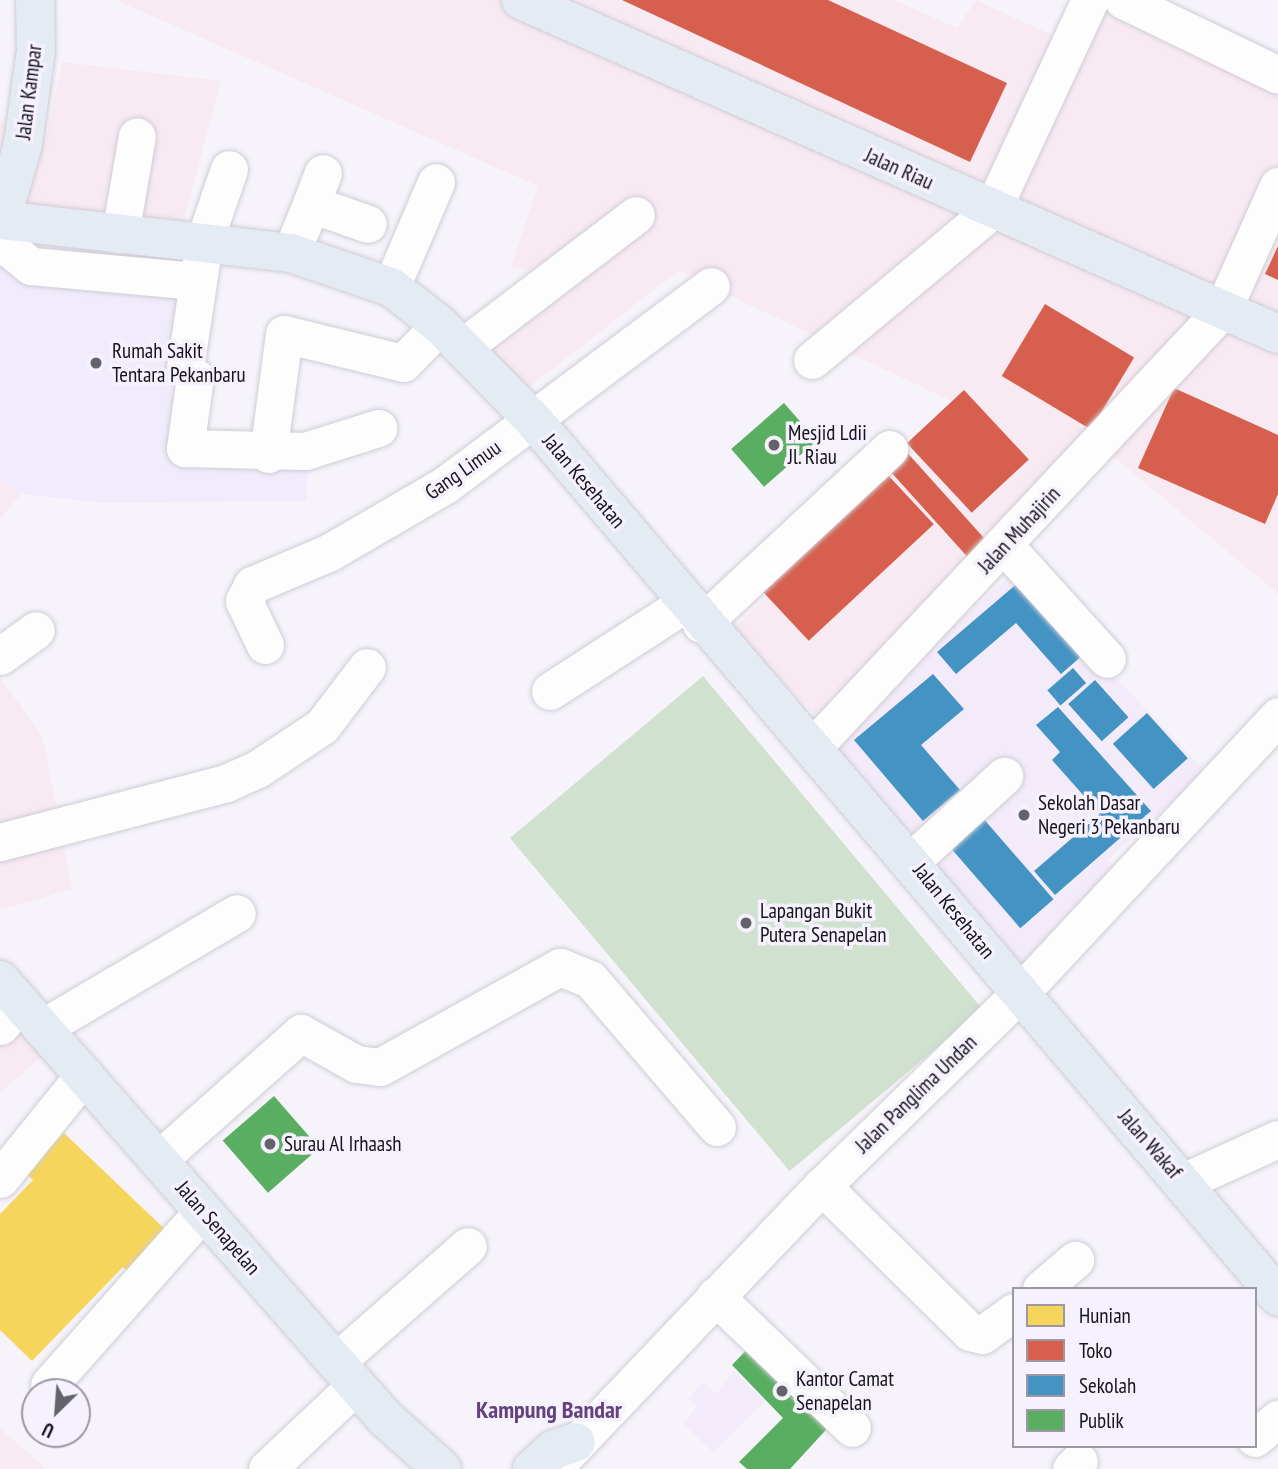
<!DOCTYPE html>
<style>
body{margin:0}
#map{position:relative;width:1278px;height:1469px;overflow:hidden;background:#f6f4fa;font-family:"PT Sans Narrow",sans-serif}
div>[style]{position:absolute}
[style*='--x']{left:calc(var(--x)*1px);top:calc(var(--y)*1px);width:calc(var(--w)*1px);rotate:calc(var(--a)*1deg)}
.commercial>*{inset:0;background:#f8eaf3}
.built>*{inset:0;background:#f1ecfb}
.education>*{inset:0;background:#f3ebf9}
.green>*{inset:0;background:#d0e1d0;transform-origin:0 0}
.homes>*{inset:0;background:#f6d55c}
.shops>*{inset:0;background:#d6604d;transform-origin:0 0}
.schools>*{inset:0;background:#4393c3;transform-origin:0 0}
.public>*{inset:0;background:#5aae61;transform-origin:0 0}
.roads{filter:drop-shadow(0 0 2px #cfccd4) drop-shadow(0 0 2px #cfccd4)}
.minor>*{height:37px;margin:-18.5px;padding:0 18.5px;transform-origin:18.5px;border-radius:18.5px;background:#fefdfe}
.major>*{height:38px;margin:-19px;padding:0 19px;transform-origin:19px;border-radius:19px;background:#e4ebf2}
.dots>*{width:19px;height:19px;translate:-50% -50%;box-sizing:border-box;border:4px solid #f5f1fd;border-radius:50%}
span{translate:-50% -50%;white-space:nowrap;text-align:center;line-height:1.15;-webkit-text-stroke:7px #f5f1fd;paint-order:stroke}
.street-label{font-size:21px;color:#16131c}
.poi-label{font-size:21px;color:#16131c}
.left{translate:0 -50%;text-align:left}
.quarter-label{font-size:24px;color:#63427d;font-weight:700}
.legend{position:absolute;left:1012px;top:1287px;width:245px;height:161px;box-sizing:border-box;background:#f5f1fd;border:2px solid #9c98a3;margin:0;padding:9px 12px;list-style:none;font-size:21px;color:#16131c}
.legend li{display:flex;align-items:center;gap:14px;height:35px}
.legend b{width:35px;border:2px solid #9c98a3}
.north{position:absolute;left:21px;top:1378px;width:70px;height:70px;box-sizing:border-box;background:#f5f1fd;border:2px solid #9c98a3;border-radius:50%;rotate:205deg;font-size:19px;font-weight:700;line-height:28px;text-align:center;color:#16131c}
.north::after{content:'';display:block;margin:auto;width:24px;height:32px;background:#64626a;clip-path:polygon(50% 0,100% 100%,50% 72%,0 100%)}
</style>
<div id="map">
<div class="commercial">
<div style="clip-path:polygon(116px 0,894px 0,957px 28px,976px 0,1083px 49px,1107px 0,1278px 76px,1278px 594px,1104px 449px,831px 730px,732px 630px,968px 409px,678px 271px,528px 388px,479px 341px,546px 276px,511px 266px,538px 186px)"></div>
<div style="clip-path:polygon(62px 62px,221px 81px,181px 231px,22px 215px,0 256px,0 120px,46px 140px)"></div>
<div style="clip-path:polygon(0 479px,21px 494px,0 519px)"></div>
<div style="clip-path:polygon(0 677px,43px 738px,72px 889px,0 910px)"></div>
<div style="clip-path:polygon(0 972px,67px 1035px,0 1093px)"></div>
<div style="clip-path:polygon(0 1428px,47px 1469px,0 1469px)"></div>
</div>
<div class="built">
<div style="clip-path:polygon(0 262px,212px 272px,174px 455px,308px 462px,306px 501px,104px 503px,21px 494px,0 479px)"></div>
</div>
<div class="education">
<div style="clip-path:polygon(1015px 572px,1205px 771px,1108px 860px,1127px 881px,1031px 975px,824px 738px)"></div>
<div style="clip-path:polygon(734px 1371px,765px 1401px,714px 1453px,683px 1423px,697px 1407px,688px 1398px,703px 1382px,716px 1394px)"></div>
</div>
<div class="green">
<div style="left:703px;top:676px;width:435px;height:252px;rotate:50deg"></div>
</div>
<div class="homes">
<div style="clip-path:polygon(64px 1133px,172px 1236px,133px 1277px,123px 1267px,32px 1361px,0 1330px,0 1214px,33px 1180px,25px 1173px)"></div>
</div>
<div class="shops">
<div style="clip-path:polygon(622px 0,828px 0,1007px 83px,970px 162px)"></div>
<div style="clip-path:polygon(1278px 246px,1278px 280px,1265px 274px)"></div>
<div style="left:1045px;top:304px;width:104px;height:84px;rotate:31deg"></div>
<div style="clip-path:polygon(1174px 388px,1278px 435px,1278px 494px,1265px 524px,1138px 468px)"></div>
<div style="left:964px;top:390px;width:95px;height:78px;rotate:47deg"></div>
<div style="left:903px;top:448px;width:125px;height:25px;rotate:48deg"></div>
<div style="left:886px;top:473px;width:70px;height:171px;rotate:47deg"></div>
</div>
<div class="schools">
<div style="clip-path:polygon(1020px 581px,1084px 654px,1061px 674px,1016px 623px,956px 674px,937px 652px)"></div>
<div style="left:1073px;top:668px;width:20px;height:34px;rotate:49deg"></div>
<div style="clip-path:polygon(933px 674px,964px 709px,921px 745px,960px 790px,923px 821px,854px 740px)"></div>
<div style="left:1095px;top:680px;width:50px;height:36px;rotate:48deg"></div>
<div style="clip-path:polygon(1058px 707px,1151px 811px,1055px 895px,1034px 871px,1100px 814px,1052px 760px,1060px 752px,1036px 725px)"></div>
<div style="left:1147px;top:713px;width:61px;height:46px;rotate:48deg"></div>
<div style="left:982px;top:817px;width:109px;height:44px;rotate:49deg"></div>
</div>
<div class="public">
<div style="left:784px;top:403px;width:50px;height:70px;rotate:49deg"></div>
<div style="left:274px;top:1096px;width:69px;height:68px;rotate:49deg"></div>
<div style="clip-path:polygon(757px 1339px,835px 1420px,790px 1469px,747px 1469px,739px 1462px,783px 1418px,732px 1365px)"></div>
</div>
<div class="roads">
<div class="minor">
<div style="--x:1123;--y:0;--w:172;--a:25.8"></div>
<div style="--x:311;--y:204;--w:33;--a:-69"></div>
<div style="--x:120;--y:234;--w:99;--a:-80.2"></div>
<div style="--x:0;--y:241;--w:40;--a:39"></div>
<div style="--x:31;--y:266;--w:166;--a:5.2"></div>
<div style="--x:291;--y:253;--w:53;--a:-67.8"></div>
<div style="--x:311;--y:204;--w:60;--a:19.3"></div>
<div style="--x:391;--y:287;--w:114;--a:-66.8"></div>
<div style="--x:464;--y:346;--w:216;--a:-37.3"></div>
<div style="--x:812;--y:360;--w:234;--a:-39.8"></div>
<div style="--x:992;--y:210;--w:232;--a:-65"></div>
<div style="--x:185;--y:368;--w:127;--a:-81.4"></div>
<div style="--x:204;--y:242;--w:77;--a:-71.1"></div>
<div style="--x:195;--y:377;--w:72;--a:98"></div>
<div style="--x:185;--y:448;--w:120;--a:1.4"></div>
<div style="--x:305;--y:451;--w:77;--a:-17.5"></div>
<div style="--x:268;--y:454;--w:121;--a:-82.4"></div>
<div style="--x:284;--y:334;--w:122;--a:13.7"></div>
<div style="--x:403;--y:363;--w:53;--a:-45.8"></div>
<div style="--x:1005;--y:546;--w:152;--a:47.9"></div>
<div style="--x:701;--y:624;--w:257;--a:-42.9"></div>
<div style="--x:265;--y:645;--w:49;--a:-115.5"></div>
<div style="--x:244;--y:601;--w:18;--a:-63"></div>
<div style="--x:252;--y:585;--w:85;--a:-22.9"></div>
<div style="--x:330;--y:552;--w:133;--a:-30.2"></div>
<div style="--x:445;--y:485;--w:332;--a:-36.8"></div>
<div style="--x:0;--y:656;--w:44;--a:-35.8"></div>
<div style="--x:550;--y:691;--w:162;--a:-32.9"></div>
<div style="--x:812;--y:748;--w:601;--a:-46.89"></div>
<div style="--x:1223;--y:309;--w:135;--a:-65.9"></div>
<div style="--x:0;--y:842;--w:234;--a:-14.6"></div>
<div style="--x:226;--y:783;--w:36;--a:-24"></div>
<div style="--x:259;--y:768;--w:76;--a:-33.7"></div>
<div style="--x:322;--y:726;--w:74;--a:-52.7"></div>
<div style="--x:912;--y:860;--w:125;--a:-42.4"></div>
<div style="--x:0;--y:1026;--w:30;--a:-49"></div>
<div style="--x:42;--y:1028;--w:226;--a:-30.5"></div>
<div style="--x:159;--y:1159;--w:190;--a:-41.6"></div>
<div style="--x:301;--y:1033;--w:63;--a:29.4"></div>
<div style="--x:356;--y:1064;--w:24;--a:7"></div>
<div style="--x:380;--y:1067;--w:206;--a:-29.1"></div>
<div style="--x:560;--y:967;--w:32;--a:22"></div>
<div style="--x:590;--y:979;--w:195;--a:49.4"></div>
<div style="--x:0;--y:1179;--w:134;--a:-51.1"></div>
<div style="--x:1183;--y:1182;--w:104;--a:-24.4"></div>
<div style="--x:822;--y:1186;--w:208;--a:44.6"></div>
<div style="--x:970;--y:1332;--w:12;--a:14"></div>
<div style="--x:982;--y:1335;--w:39;--a:-36"></div>
<div style="--x:1041;--y:1289;--w:45;--a:-40.5"></div>
<div style="--x:715;--y:1296;--w:190;--a:43.9"></div>
<div style="--x:337;--y:1361;--w:174;--a:-41.3"></div>
<div style="--x:49;--y:1385;--w:232;--a:-48.5"></div>
<div style="--x:1255;--y:1438;--w:30;--a:-40"></div>
<div style="--x:555;--y:1466;--w:387;--a:-46.4"></div>
<div style="--x:822;--y:1186;--w:277;--a:-44.3"></div>
<div style="--x:1020;--y:993;--w:379;--a:-47"></div>
<div style="--x:267;--y:1469;--w:122;--a:-43.3"></div>
<div style="--x:1071;--y:1469;--w:11;--a:-45"></div>
</div>
<div class="major">
<div style="--x:35;--y:0;--w:50;--a:88.9"></div>
<div style="--x:36;--y:50;--w:95;--a:97.9"></div>
<div style="--x:23;--y:144;--w:79;--a:106.1"></div>
<div style="--x:1;--y:220;--w:292;--a:6.5"></div>
<div style="--x:291;--y:253;--w:106;--a:18.8"></div>
<div style="--x:391;--y:287;--w:62;--a:37.8"></div>
<div style="--x:440;--y:325;--w:134;--a:45.6"></div>
<div style="--x:534;--y:421;--w:1149;--a:49.63"></div>
<div style="--x:521;--y:0;--w:827;--a:23.81"></div>
<div style="--x:0;--y:980;--w:583;--a:48.68"></div>
<div style="--x:385;--y:1418;--w:76;--a:41.8"></div>
<div style="--x:532;--y:1469;--w:28;--a:-42"></div>
<div style="--x:553;--y:1450;--w:24;--a:-19"></div>
</div>
</div>
<div class="dots">
<div style="left:96px;top:363px;background:#64626a"></div>
<div style="left:774px;top:445px;background:#64626a"></div>
<div style="left:1024px;top:815px;background:#64626a"></div>
<div style="left:746px;top:923px;background:#64626a"></div>
<div style="left:270px;top:1144px;background:#64626a"></div>
<div style="left:782px;top:1391px;background:#64626a"></div>
</div>
<div class="street-label">
<span style="left:29px;top:92px;rotate:-83deg">Jalan Kampar</span>
<span style="left:899px;top:169px;rotate:24deg">Jalan Riau</span>
<span style="left:463px;top:470px;rotate:-35deg">Gang Limuu</span>
<span style="left:584px;top:481px;rotate:50deg">Jalan Kesehatan</span>
<span style="left:1019px;top:530px;rotate:-47deg">Jalan Muhajirin</span>
<span style="left:954px;top:911px;rotate:51deg">Jalan Kesehatan</span>
<span style="left:916px;top:1094px;rotate:-44deg">Jalan Panglima Undan</span>
<span style="left:1150px;top:1144px;rotate:49deg">Jalan Wakaf</span>
<span style="left:218px;top:1228px;rotate:49deg">Jalan Senapelan</span>
</div>
<div class="poi-label">
<span class="left" style="left:112px;top:363px">Rumah Sakit<br>Tentara Pekanbaru</span>
<span class="left" style="left:788px;top:445px">Mesjid Ldii<br>Jl. Riau</span>
<span class="left" style="left:1038px;top:815px">Sekolah Dasar<br>Negeri 3 Pekanbaru</span>
<span class="left" style="left:760px;top:923px">Lapangan Bukit<br>Putera Senapelan</span>
<span class="left" style="left:284px;top:1144px">Surau Al Irhaash</span>
<span class="left" style="left:796px;top:1391px">Kantor Camat<br>Senapelan</span>
</div>
<div class="quarter-label">
<span style="left:549px;top:1410px">Kampung Bandar</span>
</div>
<ul class="legend">
<li><b style="height:19px;background:#f6d55c"></b>Hunian</li>
<li><b style="height:19px;background:#d6604d"></b>Toko</li>
<li><b style="height:19px;background:#4393c3"></b>Sekolah</li>
<li><b style="height:19px;background:#5aae61"></b>Publik</li>
</ul>
<div class="north">U</div>
</div>
